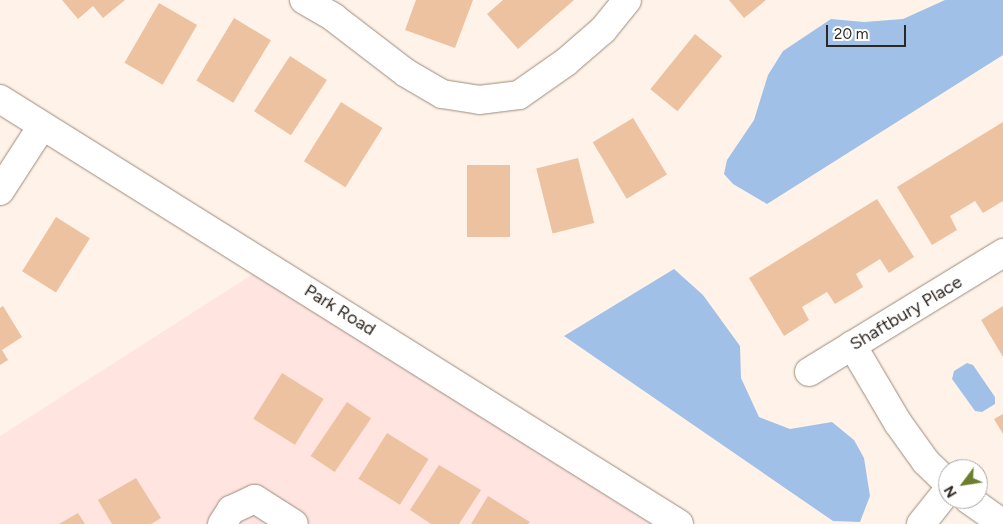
<!DOCTYPE html>
<style>
body{margin:0}
#map{position:relative;width:1003px;height:524px;overflow:hidden;background:#fff3e9;font-family:Figtree,sans-serif}
div>[style]{position:absolute}
[style*='--x']{left:calc(var(--x)*1px);top:calc(var(--y)*1px);width:calc(var(--w)*1px);rotate:calc(var(--a)*1deg)}
.industrial>*{inset:0;background:#ffe4e0}
.water>*{inset:0;background:#a1c0e7}
.building>*{inset:0;background:#ecc2a1;transform-origin:0 0}
.roads{filter:drop-shadow(0 0 1px #9d8b7c) drop-shadow(0 0 1px #9d8b7c)}
.street>*{height:28px;margin:-14px;padding:0 14px;transform-origin:14px;border-radius:14px;background:#fff}
span{translate:-50% -50%;white-space:nowrap;text-align:center;line-height:1.15;-webkit-text-stroke:4.5px #fff;paint-order:stroke}
.street-label{font-size:18px;color:#2f2721}
.north{position:absolute;left:938px;top:459px;width:50px;height:50px;box-sizing:border-box;background:#fff;border:1px solid #aca9a6;border-radius:50%;rotate:239deg;font-size:14px;font-weight:700;line-height:20px;text-align:center;color:#2f2721}
.north::after{content:'';display:block;margin:auto;width:18px;height:22px;background:#6c7e2e;clip-path:polygon(50% 0,100% 100%,50% 72%,0 100%)}
.scale{position:absolute;left:826px;top:25px;width:80px;height:22px;box-sizing:border-box;border:2px solid #2f2721;border-top:0;padding-left:6px;font-size:15px;line-height:18px;white-space:nowrap;color:#2f2721;-webkit-text-stroke:4px #fff;paint-order:stroke}
</style>
<div id="map">
<div class="industrial">
<div style="clip-path:polygon(253px 274px,418px 376px,651px 524px,0 524px,0 436px)"></div>
</div>
<div class="water">
<div style="clip-path:polygon(945px 0,1003px 0,1003px 55px,767px 204px,733px 184px,724px 174px,727px 160px,754px 120px,768px 75px,783px 51px,831px 19px,864px 22px,903px 19px)"></div>
<div style="clip-path:polygon(674px 269px,703px 295px,740px 346px,741px 378px,759px 417px,790px 429px,832px 422px,854px 440px,864px 458px,870px 496px,860px 522px,833px 521px,564px 336px)"></div>
<div style="clip-path:polygon(967px 363px,973px 365px,995px 397px,995px 404px,982px 412px,975px 411px,952px 379px,954px 371px)"></div>
</div>
<div class="building">
<div style="clip-path:polygon(62px 0,125px 0,103px 18px,93px 6px,78px 19px)"></div>
<div style="clip-path:polygon(416px 0,473px 0,455px 48px,405px 30px)"></div>
<div style="clip-path:polygon(503px 0,574px 0,518px 49px,487px 14px)"></div>
<div style="clip-path:polygon(729px 0,766px 0,744px 18px)"></div>
<div style="left:159px;top:3px;width:44px;height:69px;rotate:30deg"></div>
<div style="left:234px;top:18px;width:43px;height:73px;rotate:31deg"></div>
<div style="left:695px;top:34px;width:35px;height:71px;rotate:39deg"></div>
<div style="left:290px;top:56px;width:44px;height:66px;rotate:33deg"></div>
<div style="left:341px;top:102px;width:49px;height:70px;rotate:32deg"></div>
<div style="left:633px;top:118px;width:66px;height:47px;rotate:59deg"></div>
<div style="clip-path:polygon(1003px 122px,1003px 201px,983px 213px,975px 201px,950px 216px,957px 230px,932px 245px,897px 187px)"></div>
<div style="left:578px;top:158px;width:67px;height:43px;rotate:76deg"></div>
<div style="left:467px;top:165px;width:43px;height:72px"></div>
<div style="clip-path:polygon(877px 199px,914px 257px,889px 273px,880px 259px,856px 274px,863px 287px,835px 304px,827px 292px,802px 307px,809px 320px,784px 336px,749px 278px)"></div>
<div style="left:56px;top:217px;width:40px;height:64px;rotate:32deg"></div>
<div style="clip-path:polygon(3px 306px,22px 337px,2px 350px,8px 360px,0 365px,0 308px)"></div>
<div style="clip-path:polygon(1003px 306px,1003px 357px,981px 320px)"></div>
<div style="left:282px;top:373px;width:49px;height:54px;rotate:32deg"></div>
<div style="left:347px;top:402px;width:29px;height:65px;rotate:34deg"></div>
<div style="clip-path:polygon(1003px 414px,1003px 434px,994px 419px)"></div>
<div style="left:387px;top:433px;width:49px;height:54px;rotate:32deg"></div>
<div style="clip-path:polygon(439px 465px,481px 490px,459px 524px,431px 524px,410px 510px)"></div>
<div style="clip-path:polygon(136px 478px,161px 518px,151px 524px,112px 524px,98px 500px)"></div>
<div style="clip-path:polygon(488px 496px,530px 522px,528px 524px,471px 524px)"></div>
<div style="clip-path:polygon(78px 513px,85px 524px,59px 524px)"></div>
</div>
<div class="roads">
<div class="street">
<div style="--x:304;--y:0;--w:34;--a:30"></div>
<div style="--x:333;--y:17;--w:92;--a:37.5"></div>
<div style="--x:406;--y:73;--w:42;--a:30.3"></div>
<div style="--x:442;--y:94;--w:37;--a:9"></div>
<div style="--x:479;--y:100;--w:40;--a:-7.1"></div>
<div style="--x:519;--y:95;--w:57;--a:-35.1"></div>
<div style="--x:566;--y:62;--w:49;--a:-40.9"></div>
<div style="--x:603;--y:30;--w:38;--a:-51"></div>
<div style="--x:0;--y:99;--w:801;--a:32.04"></div>
<div style="--x:0;--y:191;--w:77;--a:-57.1"></div>
<div style="--x:852;--y:345;--w:91;--a:59.5"></div>
<div style="--x:898;--y:423;--w:48;--a:54.3"></div>
<div style="--x:926;--y:462;--w:30;--a:44"></div>
<div style="--x:809;--y:372;--w:228;--a:-31.5"></div>
<div style="--x:968;--y:499;--w:43;--a:35.5"></div>
<div style="--x:222;--y:524;--w:17;--a:-57"></div>
<div style="--x:231;--y:510;--w:26;--a:-25"></div>
<div style="--x:255;--y:499;--w:46;--a:32.7"></div>
<div style="--x:921;--y:524;--w:43;--a:-51.5"></div>
</div>
</div>
<div class="street-label">
<span style="left:340px;top:310px;rotate:32deg">Park Road</span>
<span style="left:906px;top:313px;rotate:-31deg">Shaftbury Place</span>
</div>
<div class="north">N</div>
<div class="scale">20 m</div>
</div>
